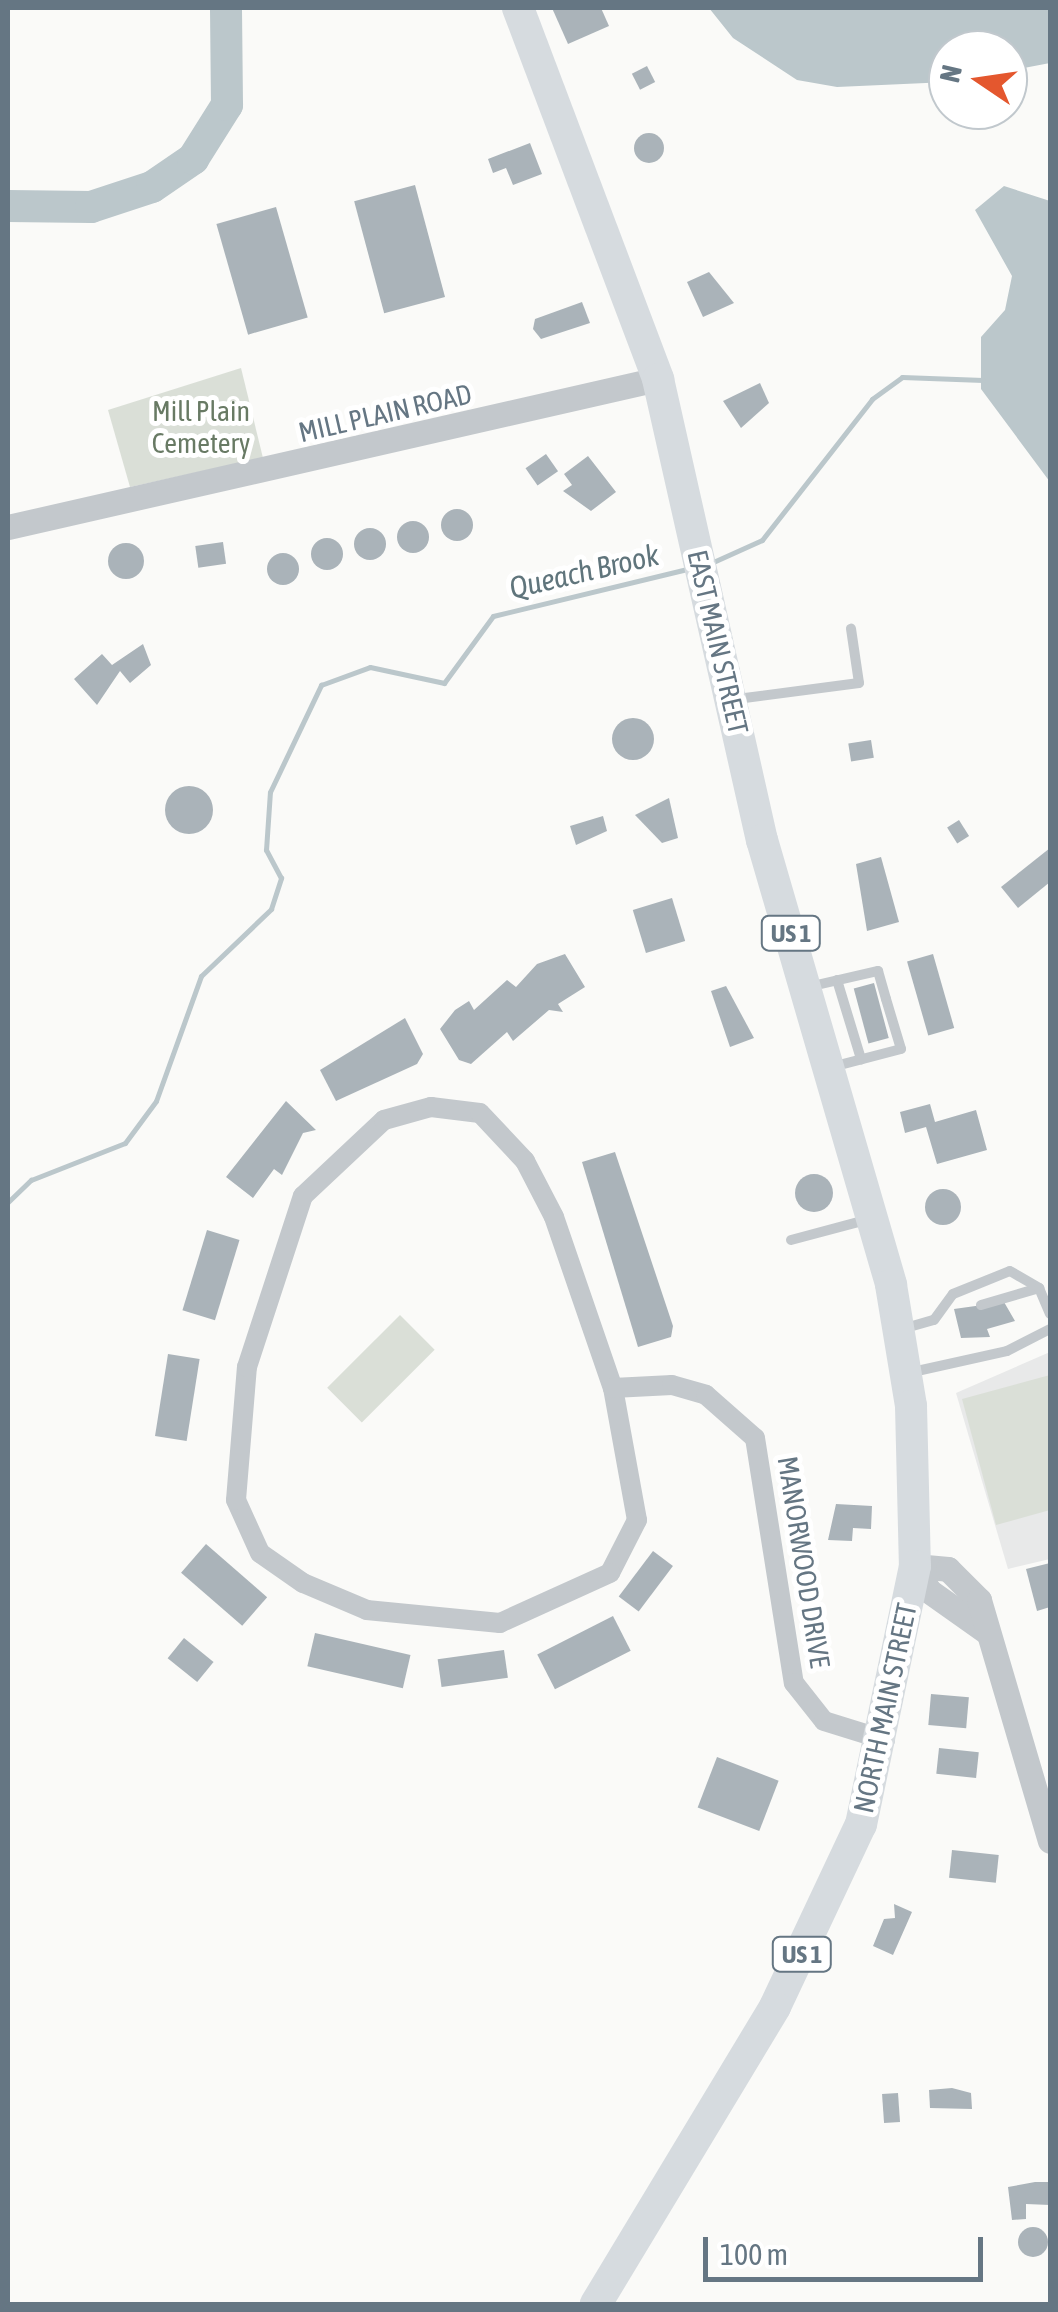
<!DOCTYPE html>
<style>
body{margin:0}
#map{position:relative;width:1058px;height:2312px;overflow:hidden;background:#fafaf8;font-family:"Asap Condensed",sans-serif}
div>[style]{position:absolute}
[style*='--x']{left:calc(var(--x)*1px);top:calc(var(--y)*1px);width:calc(var(--w)*1px);rotate:calc(var(--a)*1deg)}
.built>*{inset:0;background:#e8e9e9}
.green>*{inset:0;background:#dadfd7;transform-origin:0 0}
.water>*{inset:0;background:#bbc7cb}
.stream>*{height:5px;margin:-2.5px;padding:0 2.5px;transform-origin:2.5px;border-radius:2.5px;background:#bbc7cb}
.river>*{height:32px;margin:-16px;padding:0 16px;transform-origin:16px;border-radius:16px;background:#bbc7cb}
.building>*{inset:0;background:#aab3b9;transform-origin:0 0}
.round{border-radius:50%}
.service>*{height:10px;margin:-5px;padding:0 5px;transform-origin:5px;border-radius:5px;background:#c3c8cc}
.minor>*{height:20px;margin:-10px;padding:0 10px;transform-origin:10px;border-radius:10px;background:#c3c8cc}
.tertiary>*{height:25px;margin:-12.5px;padding:0 12.5px;transform-origin:12.5px;border-radius:12.5px;background:#c3c8cc}
.primary>*{height:32px;margin:-16px;padding:0 16px;transform-origin:16px;border-radius:16px;background:#d6dbdf}
span{translate:-50% -50%;white-space:nowrap;text-align:center;line-height:1.15;-webkit-text-stroke:10px #fff;paint-order:stroke}
.shield-label span{padding:2px 8px;background:#fff;border:2px solid;border-radius:8px;-webkit-text-stroke-width:0}
.shield-label{font-size:25px;color:#657683;font-weight:700}
.park-label{font-size:28px;color:#687a64}
.street-label{font-size:28px;color:#657683}
.water-label{font-size:30px;color:#60757c;font-style:italic}
.frame{position:absolute;inset:0;border:10px solid #657683;pointer-events:none}
.north{position:absolute;left:928px;top:30px;width:100px;height:100px;box-sizing:border-box;background:#fff;border:2px solid #c1c8cd;border-radius:50%;rotate:283deg;font-size:28px;font-weight:700;line-height:40px;text-align:center;color:#657683}
.north::after{content:'';display:block;margin:auto;width:35px;height:45px;background:#e4572e;clip-path:polygon(50% 0,100% 100%,50% 72%,0 100%)}
.scale{position:absolute;left:703px;top:2237px;width:280px;height:45px;box-sizing:border-box;border:5px solid #657683;border-top:0;padding-left:12px;font-size:30px;line-height:35px;white-space:nowrap;color:#657683;-webkit-text-stroke:8px #fff;paint-order:stroke}
</style>
<div id="map">
<div class="built">
<div style="clip-path:polygon(1050px 1352px,1050px 1559px,1008px 1569px,956px 1393px)"></div>
</div>
<div class="green">
<div style="clip-path:polygon(241px 368px,263px 458px,130px 487px,108px 410px)"></div>
<div style="left:400px;top:1315px;width:49px;height:103px;rotate:45deg"></div>
<div style="clip-path:polygon(1050px 1375px,1050px 1510px,996px 1525px,962px 1399px)"></div>
</div>
<div class="water">
<div style="clip-path:polygon(709px 8px,1050px 8px,1050px 63px,1008px 71px,1008px 50px,948px 50px,948px 82px,837px 87px,797px 80px,733px 38px)"></div>
<div style="clip-path:polygon(1004px 186px,1050px 201px,1050px 482px,981px 389px,981px 337px,1005px 310px,1012px 276px,975px 210px)"></div>
</div>
<div class="stream">
<div style="--x:711;--y:563;--w:56;--a:-24.3"></div>
<div style="--x:762;--y:540;--w:179;--a:-52"></div>
<div style="--x:872;--y:399;--w:37;--a:-36"></div>
<div style="--x:902;--y:377;--w:81;--a:2.1"></div>
<div style="--x:8;--y:1202;--w:32;--a:-44"></div>
<div style="--x:31;--y:1180;--w:101;--a:-21.5"></div>
<div style="--x:125;--y:1143;--w:52;--a:-53.6"></div>
<div style="--x:156;--y:1101;--w:133;--a:-70.2"></div>
<div style="--x:201;--y:976;--w:97;--a:-43.7"></div>
<div style="--x:271;--y:909;--w:33;--a:-72"></div>
<div style="--x:281;--y:878;--w:32;--a:-118"></div>
<div style="--x:266;--y:850;--w:58;--a:-86.1"></div>
<div style="--x:270;--y:792;--w:119;--a:-64.5"></div>
<div style="--x:321;--y:685;--w:52;--a:-20.2"></div>
<div style="--x:370;--y:667;--w:76;--a:12.2"></div>
<div style="--x:444;--y:683;--w:83;--a:-53.8"></div>
<div style="--x:493;--y:616;--w:204;--a:-13.6"></div>
</div>
<div class="river">
<div style="--x:8;--y:206;--w:83;--a:0.7"></div>
<div style="--x:91;--y:207;--w:64;--a:-18.2"></div>
<div style="--x:152;--y:187;--w:50;--a:-34.3"></div>
<div style="--x:193;--y:159;--w:64;--a:-57.8"></div>
<div style="--x:227;--y:105;--w:97;--a:-90.6"></div>
</div>
<div class="building">
<div style="clip-path:polygon(552px 8px,601px 8px,609px 26px,568px 44px)"></div>
<div style="left:647px;top:66px;width:18px;height:17px;rotate:63deg"></div>
<div class="round" style="left:634px;top:133px;width:30px;height:30px"></div>
<div style="clip-path:polygon(530px 143px,542px 174px,513px 185px,506px 168px,493px 173px,488px 159px)"></div>
<div style="left:415px;top:185px;width:116px;height:63px;rotate:75deg"></div>
<div style="left:276px;top:207px;width:115px;height:62px;rotate:74deg"></div>
<div style="clip-path:polygon(709px 272px,734px 303px,703px 317px,687px 282px)"></div>
<div style="clip-path:polygon(582px 302px,590px 323px,541px 339px,533px 329px,535px 319px)"></div>
<div style="clip-path:polygon(760px 383px,769px 403px,741px 428px,723px 401px)"></div>
<div style="left:546px;top:454px;width:21px;height:25px;rotate:55deg"></div>
<div style="clip-path:polygon(588px 456px,616px 492px,591px 511px,563px 491px,572px 485px,564px 474px)"></div>
<div class="round" style="left:441px;top:509px;width:32px;height:32px"></div>
<div class="round" style="left:397px;top:521px;width:32px;height:32px"></div>
<div class="round" style="left:354px;top:528px;width:32px;height:32px"></div>
<div class="round" style="left:311px;top:538px;width:32px;height:32px"></div>
<div style="left:223px;top:542px;width:22px;height:28px;rotate:82deg"></div>
<div class="round" style="left:108px;top:543px;width:36px;height:36px"></div>
<div class="round" style="left:267px;top:553px;width:32px;height:32px"></div>
<div style="clip-path:polygon(143px 644px,151px 665px,130px 683px,120px 671px,97px 705px,74px 679px,102px 654px,112px 665px)"></div>
<div class="round" style="left:612px;top:718px;width:42px;height:42px"></div>
<div style="left:871px;top:740px;width:18px;height:23px;rotate:81deg"></div>
<div class="round" style="left:165px;top:786px;width:48px;height:48px"></div>
<div style="clip-path:polygon(669px 798px,678px 838px,662px 843px,635px 815px)"></div>
<div style="clip-path:polygon(603px 816px,607px 831px,576px 845px,570px 826px)"></div>
<div style="left:959px;top:820px;width:19px;height:14px;rotate:58deg"></div>
<div style="clip-path:polygon(1050px 848px,1050px 882px,1018px 908px,1001px 887px)"></div>
<div style="clip-path:polygon(881px 857px,899px 922px,867px 931px,856px 864px)"></div>
<div style="left:672px;top:898px;width:45px;height:41px;rotate:73deg"></div>
<div style="clip-path:polygon(565px 954px,585px 987px,558px 1004px,563px 1012px,549px 1010px,513px 1041px,507px 1032px,471px 1064px,459px 1060px,440px 1029px,455px 1010px,469px 1001px,474px 1010px,507px 980px,516px 987px,537px 964px)"></div>
<div style="left:933px;top:954px;width:77px;height:27px;rotate:74deg"></div>
<div style="left:874px;top:983px;width:57px;height:21px;rotate:75deg"></div>
<div style="clip-path:polygon(726px 986px,754px 1038px,730px 1047px,711px 991px)"></div>
<div style="clip-path:polygon(405px 1018px,423px 1054px,417px 1064px,336px 1101px,320px 1070px)"></div>
<div style="clip-path:polygon(286px 1101px,316px 1130px,303px 1133px,282px 1175px,274px 1169px,253px 1198px,226px 1177px)"></div>
<div style="clip-path:polygon(930px 1104px,935px 1122px,976px 1110px,987px 1150px,937px 1164px,926px 1127px,905px 1133px,900px 1112px)"></div>
<div style="clip-path:polygon(615px 1152px,673px 1326px,671px 1337px,638px 1347px,582px 1162px)"></div>
<div class="round" style="left:795px;top:1174px;width:38px;height:38px"></div>
<div class="round" style="left:925px;top:1189px;width:36px;height:36px"></div>
<div style="left:207px;top:1230px;width:34px;height:84px;rotate:17deg"></div>
<div style="clip-path:polygon(1004px 1302px,1015px 1321px,987px 1329px,990px 1337px,961px 1338px,954px 1309px)"></div>
<div style="left:168px;top:1354px;width:32px;height:83px;rotate:9deg"></div>
<div style="clip-path:polygon(836px 1504px,872px 1506px,871px 1529px,853px 1528px,852px 1541px,828px 1540px)"></div>
<div style="left:206px;top:1544px;width:81px;height:38px;rotate:41deg"></div>
<div style="left:653px;top:1551px;width:25px;height:57px;rotate:37deg"></div>
<div style="clip-path:polygon(1050px 1563px,1050px 1607px,1037px 1611px,1026px 1569px)"></div>
<div style="left:613px;top:1616px;width:39px;height:85px;rotate:63deg"></div>
<div style="left:315px;top:1633px;width:98px;height:34px;rotate:13deg"></div>
<div style="left:184px;top:1638px;width:38px;height:26px;rotate:39deg"></div>
<div style="left:504px;top:1650px;width:28px;height:67px;rotate:82deg"></div>
<div style="left:931px;top:1694px;width:38px;height:31px;rotate:5deg"></div>
<div style="left:939px;top:1748px;width:40px;height:26px;rotate:6deg"></div>
<div style="left:717px;top:1757px;width:66px;height:54px;rotate:21deg"></div>
<div style="left:952px;top:1850px;width:47px;height:28px;rotate:6deg"></div>
<div style="clip-path:polygon(894px 1904px,912px 1912px,893px 1955px,873px 1946px,884px 1919px,895px 1918px)"></div>
<div style="clip-path:polygon(952px 2088px,971px 2093px,972px 2109px,930px 2108px,929px 2090px)"></div>
<div style="left:898px;top:2093px;width:29px;height:16px;rotate:86deg"></div>
<div style="clip-path:polygon(1035px 2182px,1050px 2182px,1050px 2205px,1026px 2204px,1026px 2219px,1012px 2220px,1008px 2187px)"></div>
<div class="round" style="left:1018px;top:2227px;width:30px;height:30px"></div>
</div>
<div class="service">
<div style="--x:737;--y:699;--w:123;--a:-7.5"></div>
<div style="--x:859;--y:683;--w:55;--a:-98.4"></div>
<div style="--x:837;--y:980;--w:83;--a:73.1"></div>
<div style="--x:808;--y:987;--w:72;--a:-12.9"></div>
<div style="--x:878;--y:971;--w:29;--a:74"></div>
<div style="--x:886;--y:999;--w:52;--a:73.3"></div>
<div style="--x:901;--y:1049;--w:71;--a:165.4"></div>
<div style="--x:791;--y:1240;--w:78;--a:-14.9"></div>
<div style="--x:981;--y:1305;--w:60;--a:-16.3"></div>
<div style="--x:902;--y:1329;--w:33;--a:-16"></div>
<div style="--x:934;--y:1320;--w:32;--a:-54"></div>
<div style="--x:953;--y:1294;--w:61;--a:-22"></div>
<div style="--x:1010;--y:1271;--w:34;--a:30"></div>
<div style="--x:1039;--y:1288;--w:28;--a:67"></div>
<div style="--x:908;--y:1373;--w:101;--a:-12.5"></div>
<div style="--x:1007;--y:1351;--w:48;--a:-27.1"></div>
</div>
<div class="minor">
<div style="--x:613;--y:1388;--w:134;--a:79.7"></div>
<div style="--x:637;--y:1520;--w:59;--a:117"></div>
<div style="--x:610;--y:1573;--w:121;--a:155.6"></div>
<div style="--x:500;--y:1623;--w:134;--a:-174.4"></div>
<div style="--x:367;--y:1610;--w:69;--a:-157.1"></div>
<div style="--x:303;--y:1583;--w:52;--a:-145.1"></div>
<div style="--x:260;--y:1553;--w:58;--a:-114.4"></div>
<div style="--x:236;--y:1500;--w:133;--a:-85.3"></div>
<div style="--x:247;--y:1367;--w:180;--a:-71.9"></div>
<div style="--x:303;--y:1196;--w:111;--a:-43.2"></div>
<div style="--x:384;--y:1120;--w:49;--a:-15.5"></div>
<div style="--x:431;--y:1107;--w:49;--a:7"></div>
<div style="--x:480;--y:1113;--w:66;--a:46.8"></div>
<div style="--x:525;--y:1161;--w:63;--a:62.6"></div>
<div style="--x:554;--y:1217;--w:181;--a:71"></div>
<div style="--x:613;--y:1388;--w:59;--a:-2.9"></div>
<div style="--x:672;--y:1385;--w:35;--a:16"></div>
<div style="--x:706;--y:1395;--w:65;--a:41.3"></div>
<div style="--x:755;--y:1438;--w:248;--a:81"></div>
<div style="--x:794;--y:1683;--w:48;--a:51.7"></div>
<div style="--x:824;--y:1721;--w:64;--a:17.3"></div>
</div>
<div class="tertiary">
<div style="--x:8;--y:527;--w:667;--a:-12.83"></div>
<div style="--x:987;--y:1632;--w:71;--a:-144.7"></div>
<div style="--x:929;--y:1591;--w:29;--a:-119"></div>
<div style="--x:915;--y:1566;--w:33;--a:5"></div>
<div style="--x:948;--y:1569;--w:44;--a:45"></div>
<div style="--x:979;--y:1600;--w:251;--a:73.6"></div>
</div>
<div class="primary">
<div style="--x:518;--y:8;--w:397;--a:69.3"></div>
<div style="--x:658;--y:379;--w:473;--a:77.3"></div>
<div style="--x:762;--y:840;--w:463;--a:73.8"></div>
<div style="--x:891;--y:1285;--w:123;--a:80.6"></div>
<div style="--x:911;--y:1406;--w:160;--a:88.6"></div>
<div style="--x:915;--y:1566;--w:264;--a:101.8"></div>
<div style="--x:861;--y:1824;--w:202;--a:115.2"></div>
<div style="--x:775;--y:2007;--w:347;--a:121.1"></div>
</div>
<div class="shield-label">
<span style="left:791px;top:933px">US 1</span>
<span style="left:802px;top:1954px">US 1</span>
</div>
<div class="park-label">
<span style="left:201px;top:427px">Mill Plain<br>Cemetery</span>
</div>
<div class="street-label">
<span style="left:385px;top:413px;rotate:-13deg">MILL PLAIN ROAD</span>
<span style="left:718px;top:642px;rotate:77deg">EAST MAIN STREET</span>
<span style="left:804px;top:1562px;rotate:81deg">MANORWOOD DRIVE</span>
<span style="left:885px;top:1708px;rotate:-78deg">NORTH MAIN STREET</span>
</div>
<div class="water-label">
<span style="left:584px;top:571px;rotate:-13deg">Queach Brook</span>
</div>
<div class="frame"></div>
<div class="north">N</div>
<div class="scale">100 m</div>
</div>
